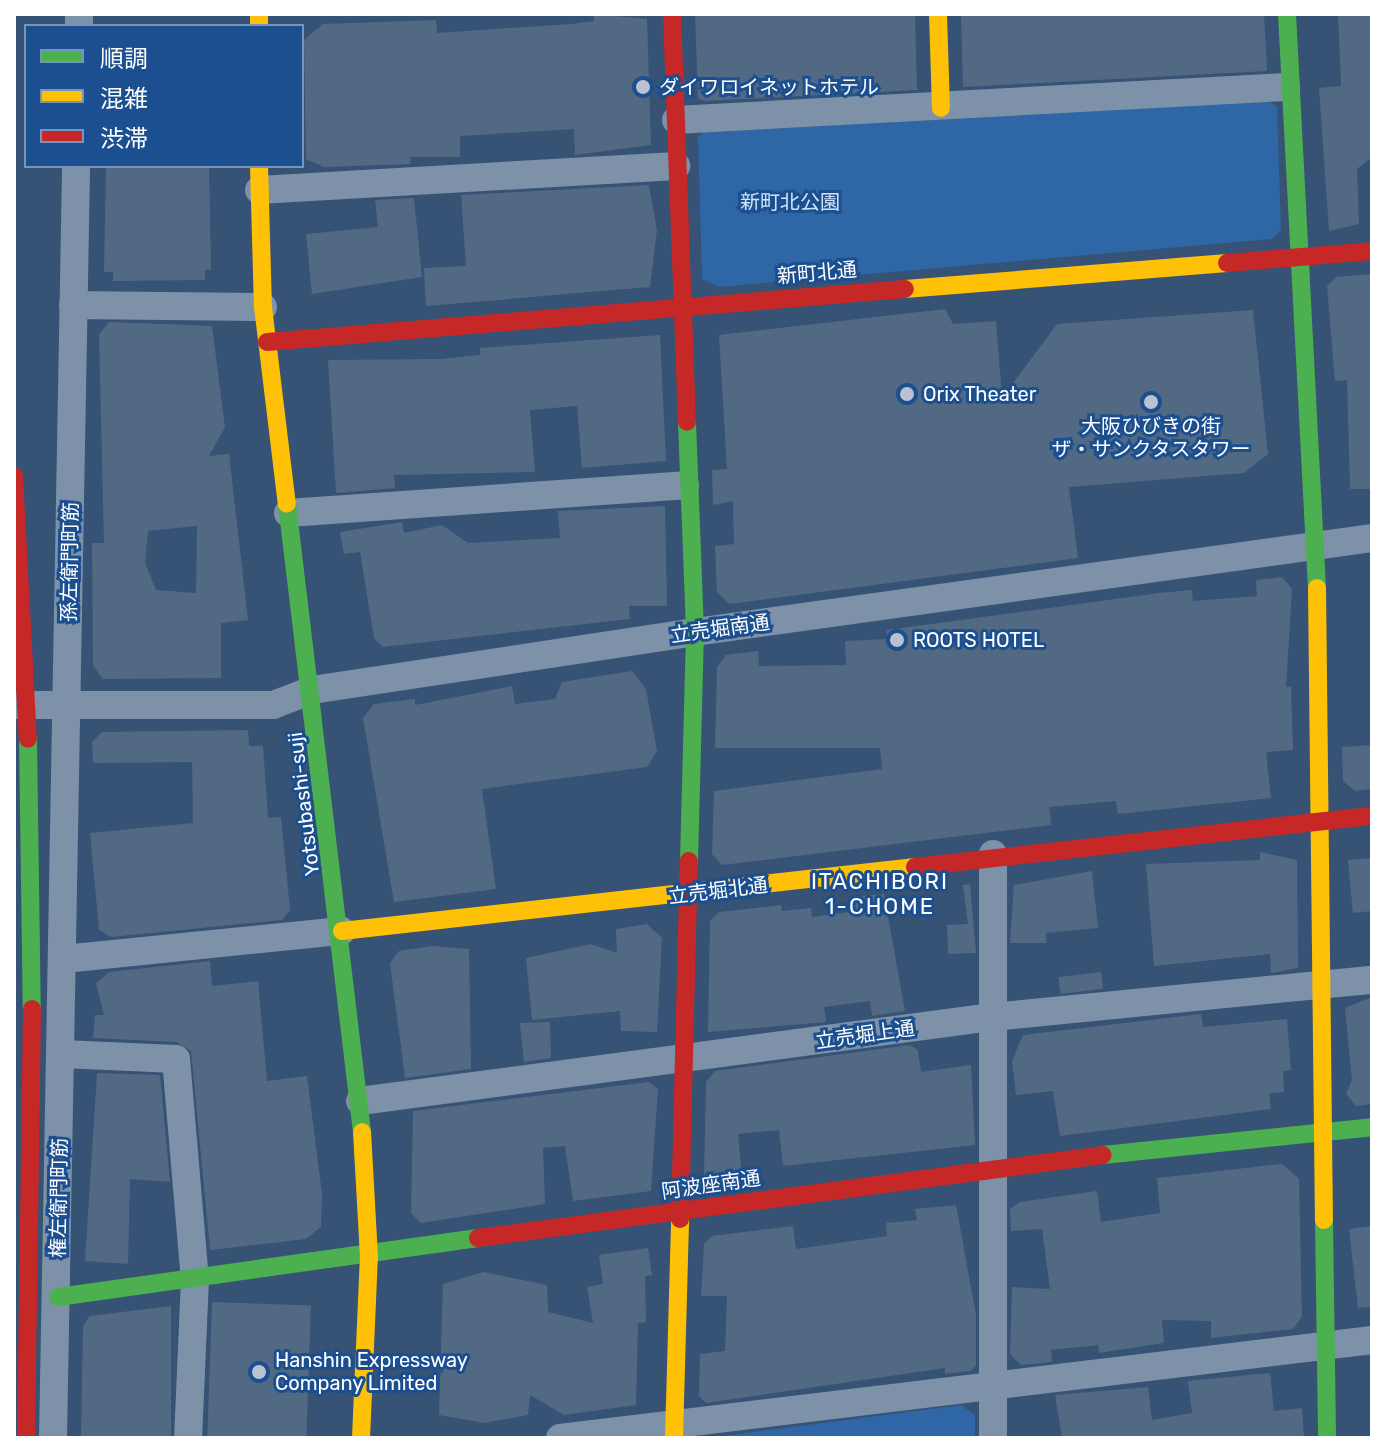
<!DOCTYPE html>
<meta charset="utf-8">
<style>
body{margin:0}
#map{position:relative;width:1386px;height:1452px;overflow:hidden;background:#365274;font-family:Rubik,"Noto Sans JP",sans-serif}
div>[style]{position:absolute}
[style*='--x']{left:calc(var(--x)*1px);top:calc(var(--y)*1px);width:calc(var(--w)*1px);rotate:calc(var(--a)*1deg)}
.green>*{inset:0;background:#2f66a5}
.building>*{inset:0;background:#526984;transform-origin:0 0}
.street>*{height:28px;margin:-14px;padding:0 14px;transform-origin:14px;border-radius:14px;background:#7d92a8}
.fast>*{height:18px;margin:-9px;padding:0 9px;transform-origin:9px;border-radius:9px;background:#4caf50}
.slow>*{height:18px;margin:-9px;padding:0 9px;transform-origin:9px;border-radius:9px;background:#ffc107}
.jam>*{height:18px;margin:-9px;padding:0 9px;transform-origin:9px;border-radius:9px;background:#c62828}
.jam-bridge>*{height:18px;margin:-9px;padding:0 9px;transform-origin:9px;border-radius:9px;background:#c62828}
.dots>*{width:22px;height:22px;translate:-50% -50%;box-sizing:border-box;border:4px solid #1b4f8f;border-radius:50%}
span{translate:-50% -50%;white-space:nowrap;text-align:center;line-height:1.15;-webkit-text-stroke:6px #1b4f8f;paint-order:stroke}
.poi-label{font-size:20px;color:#fff}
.left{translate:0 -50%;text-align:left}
.park-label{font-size:20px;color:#cfe3fa}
.street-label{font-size:20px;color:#fff}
.neighbourhood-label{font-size:22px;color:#fff;letter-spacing:2px}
.frame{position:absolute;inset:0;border:16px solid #fff;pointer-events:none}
.legend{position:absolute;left:24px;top:24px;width:280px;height:144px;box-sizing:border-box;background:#1b4f8f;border:2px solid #7695bc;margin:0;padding:10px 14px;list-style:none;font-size:24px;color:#fff}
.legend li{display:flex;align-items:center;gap:16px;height:40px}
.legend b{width:40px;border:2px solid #7695bc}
</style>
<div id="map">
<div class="green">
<div style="clip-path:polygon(1263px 97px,1277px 107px,1281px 230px,1272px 239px,719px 287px,702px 279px,698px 137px,709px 128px)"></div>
<div style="clip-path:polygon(962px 1405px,975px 1416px,975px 1438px,706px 1438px)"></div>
</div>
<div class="building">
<div style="clip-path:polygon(594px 14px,647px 19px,651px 145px,575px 155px,574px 129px,460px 136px,460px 157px,410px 157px,411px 164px,324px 167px,306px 159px,304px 40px,323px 24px,436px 20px,437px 33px,571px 24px,594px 21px)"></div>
<div style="clip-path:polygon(695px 14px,915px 14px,917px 90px,706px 101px,698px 99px)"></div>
<div style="clip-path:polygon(961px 14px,1264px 14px,1267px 71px,963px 87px)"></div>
<div style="clip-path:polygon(1338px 14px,1372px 14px,1372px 157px,1357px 169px,1359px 224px,1329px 231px,1319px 88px,1341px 86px)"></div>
<div style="clip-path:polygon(106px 166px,209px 166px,211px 270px,205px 270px,205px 280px,113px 281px,113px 272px,104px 272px)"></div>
<div style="clip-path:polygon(649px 185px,657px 230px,650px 287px,426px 306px,424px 268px,466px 266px,461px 195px)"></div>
<div style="clip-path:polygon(414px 198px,422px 277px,312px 294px,306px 234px,378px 227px,375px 200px)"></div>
<div style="clip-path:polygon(1372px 274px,1372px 489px,1350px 489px,1347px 380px,1335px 381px,1327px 286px,1336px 277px)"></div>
<div style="clip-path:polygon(945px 309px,953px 324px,996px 321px,1002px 398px,1057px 324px,1253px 310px,1268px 454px,1244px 473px,1069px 487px,1078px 558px,729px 604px,717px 592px,715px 546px,734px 544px,733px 501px,713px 505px,712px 470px,727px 469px,719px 335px)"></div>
<div style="clip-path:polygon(evenodd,109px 322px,212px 326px,225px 427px,209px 456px,229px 454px,248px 620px,221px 623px,221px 678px,103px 679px,93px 666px,92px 543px,104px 543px,99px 334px,109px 322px,197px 526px,196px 593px,156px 590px,145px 563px,148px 531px,197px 526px)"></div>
<div style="clip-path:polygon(660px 335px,666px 461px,582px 468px,577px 406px,530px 410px,535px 472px,394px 475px,395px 488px,336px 493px,328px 360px,440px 359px,480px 355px,480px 348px)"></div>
<div style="clip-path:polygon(665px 506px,667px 606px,629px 606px,630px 619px,383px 647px,374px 638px,360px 552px,344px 554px,340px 532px,402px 522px,404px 533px,442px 525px,468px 543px,560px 538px,558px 511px)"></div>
<div style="clip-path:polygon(1282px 577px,1292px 589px,1286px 687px,1291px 686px,1293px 750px,1266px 752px,1271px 798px,1118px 814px,1116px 801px,1049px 807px,1051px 825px,722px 865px,712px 854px,714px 791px,882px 769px,880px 748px,715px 748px,717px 667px,726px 655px,758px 651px,759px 666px,846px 665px,845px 641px,887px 639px,887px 630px,1159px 593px,1192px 590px,1193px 601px,1257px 596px,1256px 580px)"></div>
<div style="clip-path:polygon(632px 671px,646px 689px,657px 751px,647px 767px,482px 789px,496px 889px,394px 902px,363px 718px,374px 704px,415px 699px,415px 705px,512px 686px,515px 704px,555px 699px,562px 682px)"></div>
<div style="clip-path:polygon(248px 730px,249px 746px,263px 746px,268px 818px,281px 817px,290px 910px,282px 920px,111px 937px,99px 930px,90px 833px,193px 823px,192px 762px,93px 763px,92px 742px,102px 732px)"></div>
<div style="clip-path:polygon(1372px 745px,1372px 789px,1355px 791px,1343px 781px,1342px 747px)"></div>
<div style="clip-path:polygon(1260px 852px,1297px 860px,1298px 968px,1271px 973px,1270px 954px,1154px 966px,1146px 864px,1260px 860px)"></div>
<div style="clip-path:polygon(1372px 858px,1372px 911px,1353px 913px,1348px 860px)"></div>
<div style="clip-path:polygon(1092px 871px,1098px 928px,1046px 933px,1046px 943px,1010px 943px,1014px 885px)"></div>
<div style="clip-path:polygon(970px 884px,976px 953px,948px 954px,947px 925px,968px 924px,963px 885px)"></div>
<div style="clip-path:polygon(884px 894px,905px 1011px,872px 1016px,870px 1001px,824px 1007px,826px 1022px,708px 1032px,710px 921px,719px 912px,781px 905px,782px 911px,811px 908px,812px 917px,856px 911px,854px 897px)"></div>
<div style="clip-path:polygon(647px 924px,662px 938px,657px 1032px,621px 1031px,620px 1011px,532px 1020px,526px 958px,591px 944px,617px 953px,616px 929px)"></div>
<div style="clip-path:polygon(432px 946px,469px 949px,471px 1069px,405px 1078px,390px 963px,399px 951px)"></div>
<div style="clip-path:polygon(210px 961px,212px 986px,258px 981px,267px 1081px,307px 1076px,322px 1194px,321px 1227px,306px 1239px,210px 1250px,191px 1051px,177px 1042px,93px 1038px,95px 1015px,104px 1015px,96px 983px,109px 972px)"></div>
<div style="left:1101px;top:972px;width:17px;height:43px;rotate:83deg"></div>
<div style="clip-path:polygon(1372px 997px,1372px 1104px,1356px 1106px,1346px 1094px,1352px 1080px,1345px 1008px)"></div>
<div style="clip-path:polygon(1201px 1014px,1203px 1027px,1287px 1019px,1291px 1070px,1283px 1071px,1284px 1092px,1269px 1093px,1271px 1109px,1060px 1136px,1053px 1091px,1016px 1095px,1012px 1061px,1023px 1035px)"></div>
<div style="clip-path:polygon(550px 1022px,551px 1058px,524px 1062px,520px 1023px)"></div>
<div style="clip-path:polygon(910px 1045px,918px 1050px,921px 1072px,971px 1065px,975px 1145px,783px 1166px,779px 1130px,738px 1134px,742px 1178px,704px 1177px,706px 1082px,715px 1071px)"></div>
<div style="clip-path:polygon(97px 1073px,160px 1075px,170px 1182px,130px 1179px,128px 1264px,85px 1261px)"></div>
<div style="clip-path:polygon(649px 1082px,658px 1089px,651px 1191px,573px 1201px,565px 1146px,543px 1148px,545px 1204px,421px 1223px,411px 1213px,413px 1111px)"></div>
<div style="clip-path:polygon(1282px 1164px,1299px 1179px,1302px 1317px,1293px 1329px,1211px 1338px,1211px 1321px,1162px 1320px,1164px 1343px,1099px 1353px,1098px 1345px,1051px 1350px,1052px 1362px,1021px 1365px,1010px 1354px,1012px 1287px,1050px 1289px,1042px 1229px,1011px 1231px,1010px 1209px,1020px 1202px,1097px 1191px,1101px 1222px,1160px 1213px,1157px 1178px)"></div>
<div style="clip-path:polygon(956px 1205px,976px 1315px,976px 1366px,970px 1371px,945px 1374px,945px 1368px,706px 1403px,699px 1396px,700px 1354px,725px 1351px,727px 1296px,701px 1296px,704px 1244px,712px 1236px,793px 1226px,796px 1249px,887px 1236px,886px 1223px,917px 1220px,915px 1209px)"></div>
<div style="clip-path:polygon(1372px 1226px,1372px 1307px,1358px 1308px,1349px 1229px)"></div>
<div style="clip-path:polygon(648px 1248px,652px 1275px,645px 1276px,646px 1322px,638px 1323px,636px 1405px,564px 1415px,530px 1395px,528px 1415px,484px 1423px,439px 1415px,443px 1284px,483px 1272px,547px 1285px,548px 1312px,593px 1323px,587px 1287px,603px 1284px,599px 1255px)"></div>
<div style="left:212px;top:1302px;width:99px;height:136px;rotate:2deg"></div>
<div style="clip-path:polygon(171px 1306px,171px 1438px,81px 1438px,83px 1326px,90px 1316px)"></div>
<div style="clip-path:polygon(1270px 1373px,1274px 1411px,1302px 1408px,1304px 1438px,1062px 1438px,1055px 1395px,1148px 1387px,1152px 1420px,1192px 1413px,1188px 1381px)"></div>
</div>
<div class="street">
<div style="--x:79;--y:26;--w:12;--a:-90"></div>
<div style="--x:676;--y:120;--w:611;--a:-3.1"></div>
<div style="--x:259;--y:190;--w:418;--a:-3.3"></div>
<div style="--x:73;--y:305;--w:190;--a:0.6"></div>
<div style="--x:288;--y:513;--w:398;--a:-4"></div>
<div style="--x:14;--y:705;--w:259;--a:0"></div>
<div style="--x:273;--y:705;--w:42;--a:-21"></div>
<div style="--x:312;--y:690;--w:387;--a:-8.6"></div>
<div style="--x:695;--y:632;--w:683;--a:-7.9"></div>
<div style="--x:64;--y:959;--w:279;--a:-5.8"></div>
<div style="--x:62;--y:1054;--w:114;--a:2.5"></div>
<div style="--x:176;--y:1059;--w:221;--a:85.1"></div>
<div style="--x:195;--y:1279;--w:159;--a:92.5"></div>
<div style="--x:360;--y:1101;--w:638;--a:-7.57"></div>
<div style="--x:992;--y:1017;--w:382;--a:-5.6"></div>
<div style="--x:53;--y:1438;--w:1272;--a:-88.96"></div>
<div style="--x:560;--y:1438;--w:818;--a:-6.88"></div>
<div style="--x:993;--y:1438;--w:584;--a:-90"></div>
</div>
<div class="fast">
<div style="--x:1287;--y:14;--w:575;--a:87.01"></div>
<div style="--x:687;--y:422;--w:210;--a:87.8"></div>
<div style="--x:695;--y:632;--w:229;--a:91.5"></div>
<div style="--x:287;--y:504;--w:632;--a:83.19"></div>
<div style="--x:28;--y:739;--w:270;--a:89.2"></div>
<div style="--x:1103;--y:1155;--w:270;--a:-5.9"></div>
<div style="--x:1324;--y:1220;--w:218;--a:89.2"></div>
<div style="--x:58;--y:1297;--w:424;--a:-8"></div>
</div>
<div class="slow">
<div style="--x:259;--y:14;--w:12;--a:90"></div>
<div style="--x:938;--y:14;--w:94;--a:88.2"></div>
<div style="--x:259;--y:166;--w:141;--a:88.4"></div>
<div style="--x:263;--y:307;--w:198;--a:83.1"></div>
<div style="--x:905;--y:289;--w:323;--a:-4.6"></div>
<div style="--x:1317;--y:588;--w:632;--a:89.37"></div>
<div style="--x:342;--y:931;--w:577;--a:-6.37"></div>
<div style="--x:361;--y:1438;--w:181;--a:-87.5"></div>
<div style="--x:369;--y:1257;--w:125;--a:-93.2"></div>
<div style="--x:674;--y:1438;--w:219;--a:-88.4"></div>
</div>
<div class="jam">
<div style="--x:672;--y:14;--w:408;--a:87.9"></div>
<div style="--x:1227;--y:263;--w:145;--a:-4.7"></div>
<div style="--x:267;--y:342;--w:640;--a:-4.75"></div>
<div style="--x:915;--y:867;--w:460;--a:-6.4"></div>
<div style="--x:680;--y:1219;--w:358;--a:-88.6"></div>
<div style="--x:478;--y:1238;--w:630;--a:-7.56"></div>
<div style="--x:26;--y:1438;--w:429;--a:-89.2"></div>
</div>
<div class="jam-bridge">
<div style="--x:14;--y:476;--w:263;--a:87"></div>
</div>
<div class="dots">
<div style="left:643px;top:87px;background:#b9c2ce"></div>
<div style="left:907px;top:394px;background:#b9c2ce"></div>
<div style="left:1151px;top:402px;background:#b9c2ce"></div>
<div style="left:897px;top:640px;background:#b9c2ce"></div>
<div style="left:259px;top:1372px;background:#b9c2ce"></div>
</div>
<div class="poi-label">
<span class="left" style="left:659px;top:87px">ダイワロイネットホテル</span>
<span class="left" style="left:923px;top:394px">Orix Theater</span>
<span style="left:1151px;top:438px">大阪ひびきの街<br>ザ・サンクタスタワー</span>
<span class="left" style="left:913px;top:640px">ROOTS HOTEL</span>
<span class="left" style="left:275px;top:1372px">Hanshin Expressway<br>Company Limited</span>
</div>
<div class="park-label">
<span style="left:790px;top:202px">新町北公園</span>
</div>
<div class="street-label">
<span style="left:817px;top:273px;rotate:-5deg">新町北通</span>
<span style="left:70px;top:562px;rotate:-89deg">孫左衛門町筋</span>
<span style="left:720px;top:629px;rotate:-8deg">立売堀南通</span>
<span style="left:304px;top:804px;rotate:-97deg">Yotsubashi-suji</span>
<span style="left:718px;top:891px;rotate:-7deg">立売堀北通</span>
<span style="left:865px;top:1035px;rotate:-8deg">立売堀上通</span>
<span style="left:711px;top:1185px;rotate:-8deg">阿波座南通</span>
<span style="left:59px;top:1198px;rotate:-89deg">権左衛門町筋</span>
</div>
<div class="neighbourhood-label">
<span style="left:880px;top:894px">ITACHIBORI<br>1-CHOME</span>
</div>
<div class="frame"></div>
<ul class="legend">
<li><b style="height:10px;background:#4caf50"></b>順調</li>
<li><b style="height:10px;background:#ffc107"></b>混雑</li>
<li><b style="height:10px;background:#c62828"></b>渋滞</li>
</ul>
</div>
